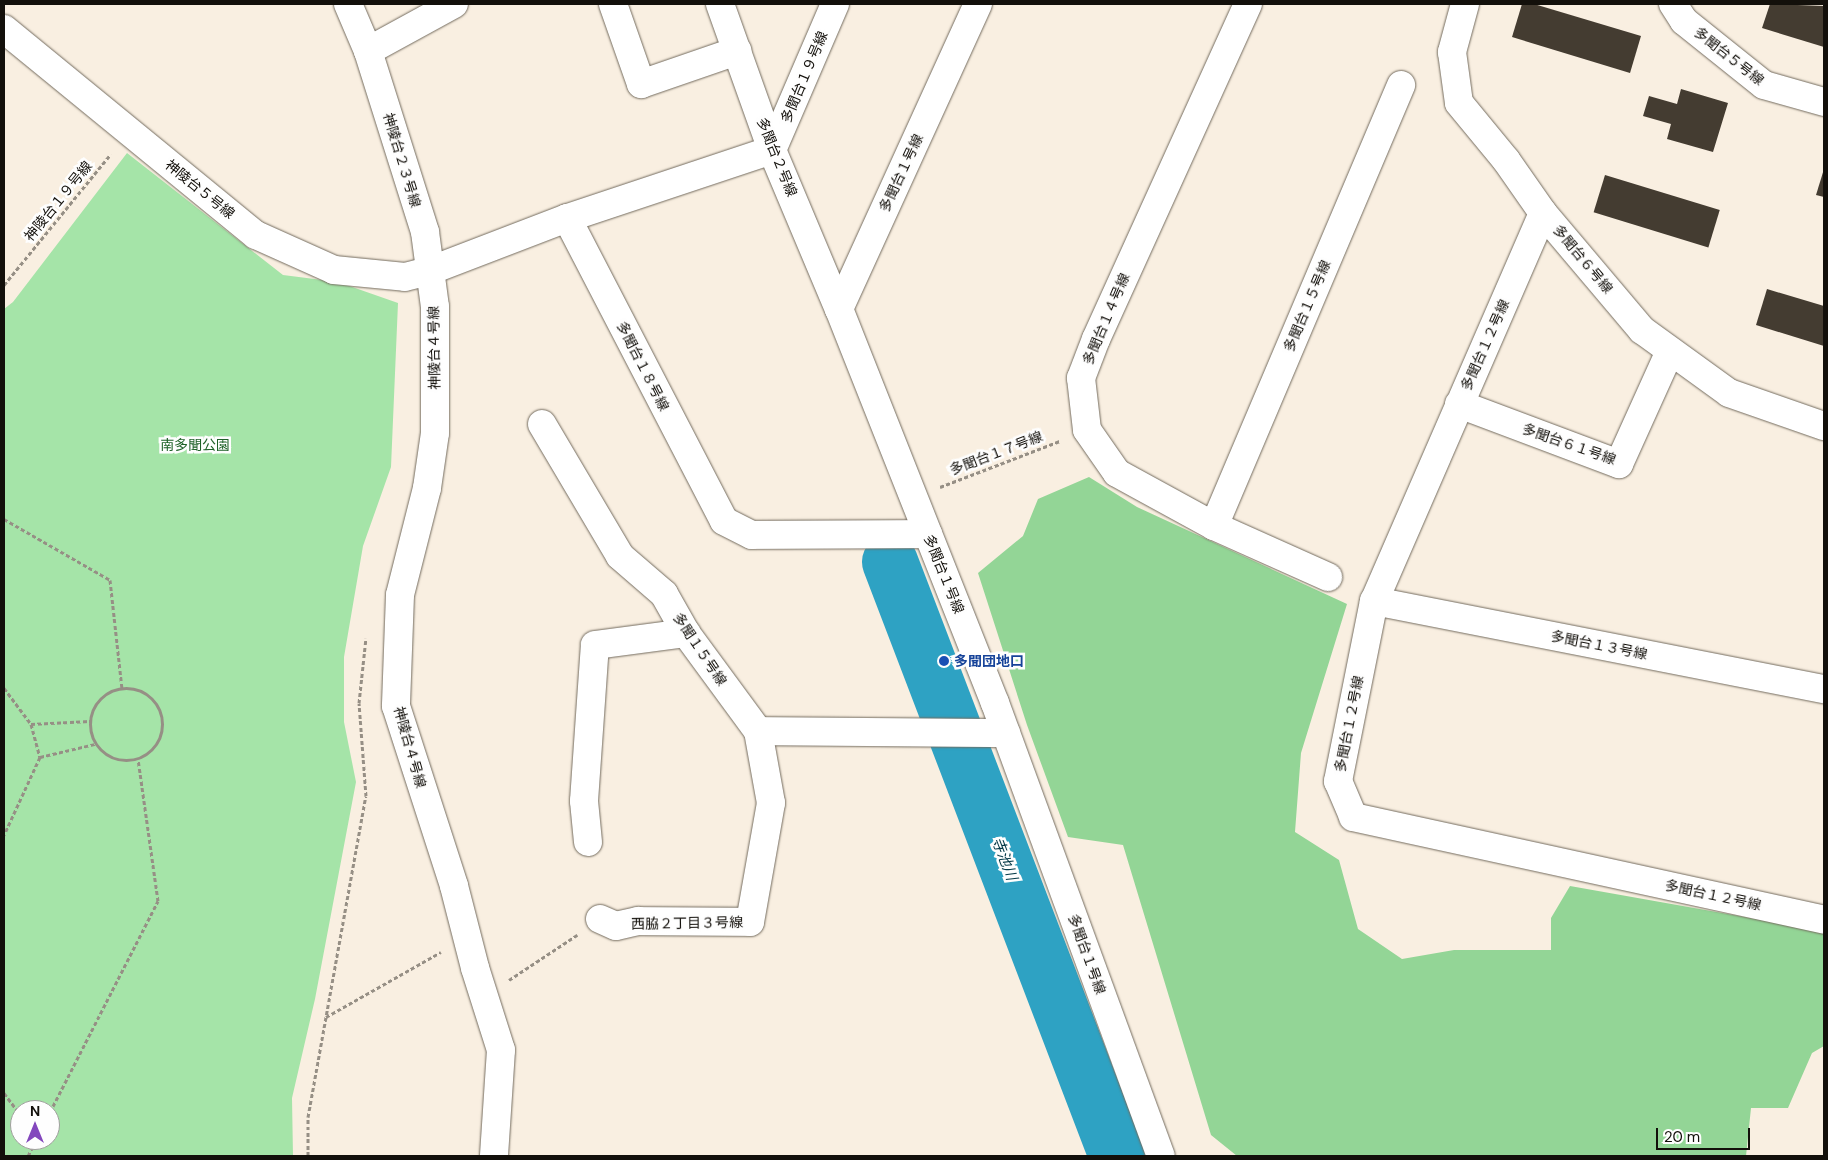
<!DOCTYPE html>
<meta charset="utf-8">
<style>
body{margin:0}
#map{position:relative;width:1828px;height:1160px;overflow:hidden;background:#f9efe1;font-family:"DM Sans","Noto Sans JP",sans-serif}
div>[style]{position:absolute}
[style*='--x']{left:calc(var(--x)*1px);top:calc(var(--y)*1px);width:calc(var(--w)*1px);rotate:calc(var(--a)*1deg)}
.green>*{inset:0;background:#a5e4a8}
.forest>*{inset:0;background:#93d596}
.river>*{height:56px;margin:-28px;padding:0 28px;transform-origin:28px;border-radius:28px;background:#2ea2c3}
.building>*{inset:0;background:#443c31;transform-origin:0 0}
.path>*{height:3px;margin-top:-1.5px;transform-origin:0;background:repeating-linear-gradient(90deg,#968f85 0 4px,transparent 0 6.5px)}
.path>.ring{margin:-1.5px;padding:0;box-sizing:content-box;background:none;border:3px solid #968f85;border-radius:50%}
.roads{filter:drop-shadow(0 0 1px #736b5e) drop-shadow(0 0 1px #736b5e)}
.minor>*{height:28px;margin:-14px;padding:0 14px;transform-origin:14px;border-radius:14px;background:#fff}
.dots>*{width:14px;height:14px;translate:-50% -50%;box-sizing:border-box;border:2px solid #fefefe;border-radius:50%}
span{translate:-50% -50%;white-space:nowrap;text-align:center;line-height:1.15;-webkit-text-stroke:5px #fefefe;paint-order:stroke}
.street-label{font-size:14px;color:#13100b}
.park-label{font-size:14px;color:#1e6127}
.transit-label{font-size:14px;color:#164399;font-weight:700}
.left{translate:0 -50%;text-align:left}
.water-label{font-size:15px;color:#063a48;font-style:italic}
.frame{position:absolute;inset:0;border:5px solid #13100b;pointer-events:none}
.north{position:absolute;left:10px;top:1100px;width:50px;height:50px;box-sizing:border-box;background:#fefefe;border:1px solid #a09f9d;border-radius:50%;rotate:0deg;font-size:14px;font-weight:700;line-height:20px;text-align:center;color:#13100b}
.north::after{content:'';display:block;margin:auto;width:18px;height:22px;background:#8347bd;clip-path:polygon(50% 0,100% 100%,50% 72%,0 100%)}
.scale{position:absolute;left:1656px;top:1128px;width:94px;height:22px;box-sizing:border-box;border:2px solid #13100b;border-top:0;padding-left:6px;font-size:15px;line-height:18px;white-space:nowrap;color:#13100b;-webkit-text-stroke:4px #fefefe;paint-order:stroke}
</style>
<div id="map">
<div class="green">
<div style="clip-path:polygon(evenodd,127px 153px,283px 275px,338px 282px,398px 303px,391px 467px,363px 546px,344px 657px,344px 722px,356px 782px,315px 999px,292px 1098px,293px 1156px,4px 1156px,4px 309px,13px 302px,127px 153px,20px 1110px,50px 1110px,50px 1140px,20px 1140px,20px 1110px)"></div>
</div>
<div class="forest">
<div style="clip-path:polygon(1089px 477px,1137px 507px,1347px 604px,1301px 753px,1295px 832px,1339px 860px,1358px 929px,1402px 959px,1454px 950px,1551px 950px,1551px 918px,1570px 886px,1824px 931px,1824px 1046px,1812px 1053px,1788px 1108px,1751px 1108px,1746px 1156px,1237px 1156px,1211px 1135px,1123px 845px,1068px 837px,1027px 725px,978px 573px,1023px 536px,1038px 499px)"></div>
</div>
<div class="river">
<div style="--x:890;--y:562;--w:636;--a:69.09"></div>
</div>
<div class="building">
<div style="clip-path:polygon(1522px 4px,1534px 4px,1641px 36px,1630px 73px,1512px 37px)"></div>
<div style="clip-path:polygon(1770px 4px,1824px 6px,1824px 47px,1762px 28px)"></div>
<div style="clip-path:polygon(1681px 89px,1728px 103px,1713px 152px,1667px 139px,1671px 124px,1643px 116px,1649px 96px,1677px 104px)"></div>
<div style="clip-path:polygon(1824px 169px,1824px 197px,1816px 195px)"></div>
<div style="left:1605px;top:175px;width:120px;height:39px;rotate:17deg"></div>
<div style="clip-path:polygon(1767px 289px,1824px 306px,1824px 346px,1756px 325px)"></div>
</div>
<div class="path">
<div style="--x:4;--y:285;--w:169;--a:-50.8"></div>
<div style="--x:940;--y:487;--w:129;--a:-21"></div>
<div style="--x:4;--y:519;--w:122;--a:29.9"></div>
<div style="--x:110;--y:580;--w:109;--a:83.7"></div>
<div class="ring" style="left:90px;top:688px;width:69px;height:69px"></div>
<div style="--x:4;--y:688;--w:45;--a:53.1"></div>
<div style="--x:31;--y:724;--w:34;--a:75"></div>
<div style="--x:40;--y:757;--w:86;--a:114.8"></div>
<div style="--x:31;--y:724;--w:59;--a:-2.9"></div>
<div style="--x:40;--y:757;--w:57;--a:-13.3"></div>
<div style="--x:509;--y:980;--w:82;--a:-33.5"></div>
<div style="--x:326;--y:1017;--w:132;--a:-29.5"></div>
<div style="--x:4;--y:1093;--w:26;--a:53"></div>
<div style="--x:50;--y:1112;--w:237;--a:-62.9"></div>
<div style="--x:158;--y:901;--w:143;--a:-98"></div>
<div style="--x:28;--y:1156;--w:18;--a:-63"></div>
<div style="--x:308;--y:1156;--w:39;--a:-90"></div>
<div style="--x:308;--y:1117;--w:326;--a:-79.8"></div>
<div style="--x:366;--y:796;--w:93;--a:-94.3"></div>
<div style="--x:359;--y:703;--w:65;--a:-83.9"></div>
</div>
<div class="roads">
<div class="minor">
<div style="--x:348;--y:4;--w:51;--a:66.9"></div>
<div style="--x:368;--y:51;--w:190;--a:72.5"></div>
<div style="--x:425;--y:232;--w:76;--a:82.4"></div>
<div style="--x:435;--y:307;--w:126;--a:90"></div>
<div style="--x:435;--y:433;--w:56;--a:98.3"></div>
<div style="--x:427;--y:488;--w:110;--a:104.2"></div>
<div style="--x:400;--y:595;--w:111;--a:92.1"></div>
<div style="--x:396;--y:706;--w:189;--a:72.1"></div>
<div style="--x:454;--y:886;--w:85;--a:75.6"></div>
<div style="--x:475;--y:968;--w:86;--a:72.4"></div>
<div style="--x:501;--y:1050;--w:106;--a:93.8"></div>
<div style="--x:613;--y:4;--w:85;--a:70.7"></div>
<div style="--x:641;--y:84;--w:102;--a:-19"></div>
<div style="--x:720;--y:4;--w:155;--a:70.4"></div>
<div style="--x:772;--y:150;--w:173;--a:67.2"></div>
<div style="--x:839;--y:309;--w:424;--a:68.4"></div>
<div style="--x:995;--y:703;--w:482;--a:69.9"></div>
<div style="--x:835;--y:4;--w:159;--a:113.3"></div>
<div style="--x:772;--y:150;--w:216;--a:161.6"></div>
<div style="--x:567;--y:218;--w:341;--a:62.6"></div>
<div style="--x:724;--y:521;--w:31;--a:27"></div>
<div style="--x:752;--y:535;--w:176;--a:-0.3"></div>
<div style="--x:1248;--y:4;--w:368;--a:114.4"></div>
<div style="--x:1096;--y:339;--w:42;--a:111"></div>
<div style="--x:1081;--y:378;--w:52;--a:83.4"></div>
<div style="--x:1087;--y:430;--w:52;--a:55.1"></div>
<div style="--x:1117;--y:473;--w:111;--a:28.7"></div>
<div style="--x:1214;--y:526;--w:125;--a:24.1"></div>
<div style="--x:1465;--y:4;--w:50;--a:105.2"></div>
<div style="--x:1452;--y:52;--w:51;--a:82.2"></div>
<div style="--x:1459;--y:103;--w:74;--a:50.5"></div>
<div style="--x:1506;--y:160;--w:65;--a:55.1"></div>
<div style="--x:1543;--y:213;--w:153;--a:49.8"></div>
<div style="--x:1642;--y:330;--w:107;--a:35.9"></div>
<div style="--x:1729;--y:393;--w:101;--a:19.2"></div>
<div style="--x:1673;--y:4;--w:20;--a:57"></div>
<div style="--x:1684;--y:21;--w:102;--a:38.7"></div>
<div style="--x:1764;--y:85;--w:62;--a:15.8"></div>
<div style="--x:4;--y:29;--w:325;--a:39.3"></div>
<div style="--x:256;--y:235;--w:85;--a:24.2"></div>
<div style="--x:334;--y:270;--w:71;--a:5.6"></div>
<div style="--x:405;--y:277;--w:25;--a:-14"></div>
<div style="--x:429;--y:271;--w:148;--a:-21"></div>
<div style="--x:368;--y:51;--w:98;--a:-28.7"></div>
<div style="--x:1543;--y:213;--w:423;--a:113.5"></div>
<div style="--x:1374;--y:601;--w:184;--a:101.3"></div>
<div style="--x:1338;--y:781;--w:39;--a:67"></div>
<div style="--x:1353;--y:817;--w:482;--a:12.3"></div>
<div style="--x:839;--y:309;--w:335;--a:-65.5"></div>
<div style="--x:1459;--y:404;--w:171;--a:20.6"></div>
<div style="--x:1619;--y:464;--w:124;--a:-65.7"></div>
<div style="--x:542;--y:424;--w:153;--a:59.4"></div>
<div style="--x:620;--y:556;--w:58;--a:40.8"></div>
<div style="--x:664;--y:594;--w:45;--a:60.6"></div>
<div style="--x:686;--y:633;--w:122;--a:53.7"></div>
<div style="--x:758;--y:731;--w:248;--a:0.5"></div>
<div style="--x:1214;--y:526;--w:479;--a:-67"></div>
<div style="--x:1374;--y:601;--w:459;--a:11.1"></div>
<div style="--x:588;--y:842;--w:41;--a:-95.6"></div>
<div style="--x:584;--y:801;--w:156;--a:-86"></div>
<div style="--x:595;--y:645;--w:92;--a:-7.5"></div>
<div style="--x:600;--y:919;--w:17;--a:24"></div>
<div style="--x:616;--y:926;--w:23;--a:-13"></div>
<div style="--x:638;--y:921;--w:112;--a:0.5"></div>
<div style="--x:750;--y:922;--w:121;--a:-80"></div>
<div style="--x:771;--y:803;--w:73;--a:-100.2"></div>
</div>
</div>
<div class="dots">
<div style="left:944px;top:661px;background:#1a4fb4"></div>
</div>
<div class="street-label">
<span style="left:1729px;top:56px;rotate:38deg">多聞台５号線</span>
<span style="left:804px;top:77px;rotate:-67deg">多聞台１９号線</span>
<span style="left:777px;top:157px;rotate:68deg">多聞台２号線</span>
<span style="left:402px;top:160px;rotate:73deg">神陵台２３号線</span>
<span style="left:901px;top:173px;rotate:-65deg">多聞台１号線</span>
<span style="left:200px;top:189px;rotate:39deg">神陵台５号線</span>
<span style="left:58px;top:201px;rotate:-51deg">神陵台１９号線</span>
<span style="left:1583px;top:259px;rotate:50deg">多聞台６号線</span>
<span style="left:1307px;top:306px;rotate:-67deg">多聞台１５号線</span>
<span style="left:1106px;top:319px;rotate:-67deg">多聞台１４号線</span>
<span style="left:1485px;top:345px;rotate:-66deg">多聞台１２号線</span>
<span style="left:434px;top:348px;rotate:-91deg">神陵台４号線</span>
<span style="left:643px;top:366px;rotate:63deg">多聞台１８号線</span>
<span style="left:1569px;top:444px;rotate:19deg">多聞台６１号線</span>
<span style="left:996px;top:453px;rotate:-21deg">多聞台１７号線</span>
<span style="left:944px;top:574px;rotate:68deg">多聞台１号線</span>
<span style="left:1599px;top:645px;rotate:11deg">多聞台１３号線</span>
<span style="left:700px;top:649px;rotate:56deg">多聞１５号線</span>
<span style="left:1349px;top:724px;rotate:-79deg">多聞台１２号線</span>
<span style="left:410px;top:747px;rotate:74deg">神陵台４号線</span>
<span style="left:1713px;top:895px;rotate:12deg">多聞台１２号線</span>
<span style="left:687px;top:923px;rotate:-1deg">西脇２丁目３号線</span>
<span style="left:1087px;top:954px;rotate:70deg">多聞台１号線</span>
</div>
<div class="park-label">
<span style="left:195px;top:445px">南多聞公園</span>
</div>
<div class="transit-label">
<span class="left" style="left:954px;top:661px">多聞団地口</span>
</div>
<div class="water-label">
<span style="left:1004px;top:859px;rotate:69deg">寺池川</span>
</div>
<div class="frame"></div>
<div class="north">N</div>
<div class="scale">20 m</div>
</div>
